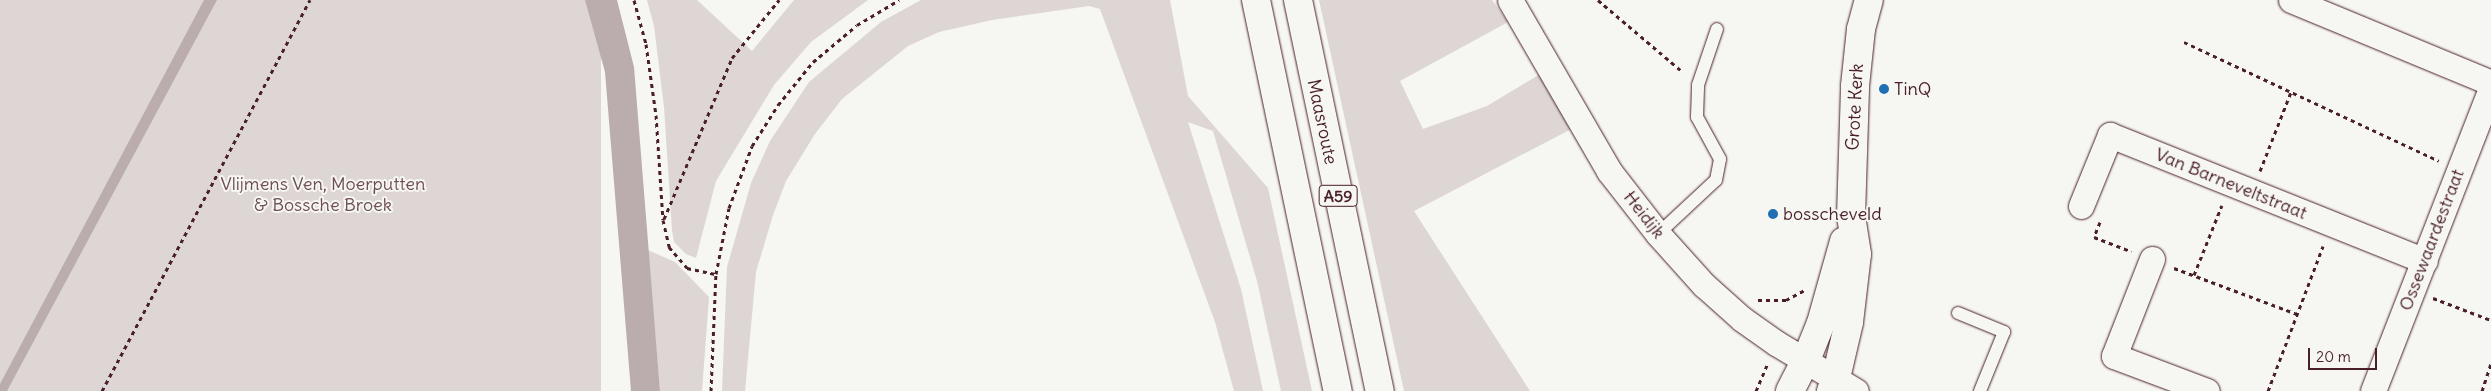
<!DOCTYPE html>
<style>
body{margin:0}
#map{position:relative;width:2491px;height:391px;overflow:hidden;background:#f6f6f2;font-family:Delius,sans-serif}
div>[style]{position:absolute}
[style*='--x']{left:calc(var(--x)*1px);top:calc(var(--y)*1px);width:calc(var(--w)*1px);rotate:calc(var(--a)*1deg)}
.green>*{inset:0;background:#ddd6d5;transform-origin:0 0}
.water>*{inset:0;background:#bbadae}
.path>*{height:3px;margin-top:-1.5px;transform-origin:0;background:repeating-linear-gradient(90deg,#4a1f2b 0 4px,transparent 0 8px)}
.roads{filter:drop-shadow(0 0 1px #4a1f2b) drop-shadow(0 0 1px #4a1f2b)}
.service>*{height:12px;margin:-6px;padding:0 6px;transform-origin:6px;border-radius:6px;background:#f6f6f2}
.minor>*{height:25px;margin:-12.5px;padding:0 12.5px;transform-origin:12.5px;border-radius:12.5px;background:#f6f6f2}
.secondary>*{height:28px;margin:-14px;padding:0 14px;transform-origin:14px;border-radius:14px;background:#f6f6f2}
.motorway>*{height:28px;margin:-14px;padding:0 14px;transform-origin:14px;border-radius:14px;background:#f6f6f2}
.dots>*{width:14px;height:14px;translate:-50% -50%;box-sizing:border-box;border:2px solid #f6f6f2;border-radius:50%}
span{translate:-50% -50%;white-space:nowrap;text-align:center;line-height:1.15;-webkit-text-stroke:4px #f6f6f2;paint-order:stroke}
.shield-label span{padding:1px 4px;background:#f6f6f2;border:1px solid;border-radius:4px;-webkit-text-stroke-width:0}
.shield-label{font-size:16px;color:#4a1f2b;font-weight:700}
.poi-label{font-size:18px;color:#4a1f2b}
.left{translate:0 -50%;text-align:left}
.street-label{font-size:18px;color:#4a1f2b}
.park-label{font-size:18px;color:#6f4d56}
.scale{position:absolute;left:2308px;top:348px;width:69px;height:22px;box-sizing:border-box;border:2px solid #4a1f2b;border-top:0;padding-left:6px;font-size:15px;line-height:18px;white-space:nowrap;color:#4a1f2b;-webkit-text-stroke:4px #f6f6f2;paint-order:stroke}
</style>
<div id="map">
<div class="green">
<div style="left:0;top:0;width:601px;height:391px"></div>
<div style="clip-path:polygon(647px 0,697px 0,752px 51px,794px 0,868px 0,811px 42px,774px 85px,716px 181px,696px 258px,686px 254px,674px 242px,672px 230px,664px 107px,654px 26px)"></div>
<div style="clip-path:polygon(921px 0,1170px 0,1188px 96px,1268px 188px,1312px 391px,1281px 391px,1257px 281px,1213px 131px,1188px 122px,1241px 289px,1263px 391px,1234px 391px,1215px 322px,1100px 9px,1089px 6px,992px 20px,939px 32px,908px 46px,842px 99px,815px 134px,786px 181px,773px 215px,756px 272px,745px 391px,722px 391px,727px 267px,751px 183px,770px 141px,809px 82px,881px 22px)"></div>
<div style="clip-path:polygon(1319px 0,1492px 0,1508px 22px,1400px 81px,1423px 129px,1487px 106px,1542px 73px,1577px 126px,1414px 211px,1530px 391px,1404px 391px)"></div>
<div style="clip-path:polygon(648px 250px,675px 262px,709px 297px,702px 391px,660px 391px)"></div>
</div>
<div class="water">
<div style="clip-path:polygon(204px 0,217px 0,7px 391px,0 391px,0 384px)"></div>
<div style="clip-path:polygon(585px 0,617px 0,634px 67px,660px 391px,631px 391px,605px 72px)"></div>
</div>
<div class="path">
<div style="--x:634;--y:0;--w:46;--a:74.7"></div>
<div style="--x:646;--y:44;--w:72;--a:82"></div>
<div style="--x:656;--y:115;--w:105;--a:86.2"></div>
<div style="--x:663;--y:220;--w:28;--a:77"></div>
<div style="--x:669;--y:247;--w:28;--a:49"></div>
<div style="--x:687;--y:268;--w:30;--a:12"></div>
<div style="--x:1598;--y:0;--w:111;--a:40.3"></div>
<div style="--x:2184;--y:42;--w:281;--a:25"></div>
<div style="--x:2260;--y:171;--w:85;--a:-68.6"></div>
<div style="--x:664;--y:219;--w:175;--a:-67.1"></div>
<div style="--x:732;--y:58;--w:75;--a:-51"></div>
<div style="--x:2100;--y:222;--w:16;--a:112"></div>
<div style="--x:2094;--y:237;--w:40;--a:21"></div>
<div style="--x:2174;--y:268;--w:131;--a:20.5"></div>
<div style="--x:2194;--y:275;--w:75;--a:-68.2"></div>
<div style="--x:2433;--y:298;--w:62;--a:20.8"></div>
<div style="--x:1758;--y:300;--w:28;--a:0"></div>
<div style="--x:1786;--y:300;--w:21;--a:-28"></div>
<div style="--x:102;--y:391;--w:443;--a:-62"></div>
<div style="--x:711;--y:391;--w:117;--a:-87.6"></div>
<div style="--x:716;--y:274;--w:67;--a:-78.9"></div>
<div style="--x:729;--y:208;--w:66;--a:-69.6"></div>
<div style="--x:752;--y:146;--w:49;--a:-57.6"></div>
<div style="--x:778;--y:105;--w:55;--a:-50.9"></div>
<div style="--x:813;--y:62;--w:57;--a:-40.1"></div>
<div style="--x:857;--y:25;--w:49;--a:-30.8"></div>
<div style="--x:1756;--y:391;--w:28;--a:-67"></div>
<div style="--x:2268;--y:391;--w:155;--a:-69.2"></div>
<div style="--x:2482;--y:391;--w:29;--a:-72"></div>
</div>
<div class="roads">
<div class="service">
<div style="--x:1658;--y:234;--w:79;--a:-43"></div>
<div style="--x:1716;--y:180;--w:21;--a:-79"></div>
<div style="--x:1720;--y:159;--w:48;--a:-118.7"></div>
<div style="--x:1697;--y:117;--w:32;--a:-88"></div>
<div style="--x:1698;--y:85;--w:59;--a:-71.3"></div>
<div style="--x:1958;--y:313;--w:50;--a:22.4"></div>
<div style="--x:2004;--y:332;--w:64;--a:112.1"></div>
</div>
<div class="minor">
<div style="--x:1510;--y:0;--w:198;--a:59.9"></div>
<div style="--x:1609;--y:171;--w:80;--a:52.1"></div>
<div style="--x:1658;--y:234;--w:69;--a:48"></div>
<div style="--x:1704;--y:285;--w:51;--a:41.8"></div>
<div style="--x:1742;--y:319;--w:42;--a:35.2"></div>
<div style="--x:1776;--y:343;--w:93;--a:31"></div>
<div style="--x:2291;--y:0;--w:217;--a:22.5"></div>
<div style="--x:2081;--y:206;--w:77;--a:-67.8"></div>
<div style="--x:2110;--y:135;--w:339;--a:21.8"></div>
<div style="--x:2152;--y:259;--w:104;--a:111.4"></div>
<div style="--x:2114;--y:356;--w:99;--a:20.6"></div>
<div style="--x:2373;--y:391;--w:324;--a:-68.7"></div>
</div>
<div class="secondary">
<div style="--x:1806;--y:360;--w:40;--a:-68"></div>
<div style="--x:1821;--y:323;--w:85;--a:-74.3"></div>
<div style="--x:1836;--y:378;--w:57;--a:-76.9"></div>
<div style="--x:1849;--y:322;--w:68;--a:-83.3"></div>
<div style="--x:1857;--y:254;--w:38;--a:-99"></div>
<div style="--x:1851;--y:216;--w:130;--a:-88.2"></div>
<div style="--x:1855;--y:86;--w:57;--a:-84"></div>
<div style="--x:1861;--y:29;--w:30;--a:-75"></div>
</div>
<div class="motorway">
<div style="--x:1256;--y:0;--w:400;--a:78.2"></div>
<div style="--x:1298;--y:0;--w:400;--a:78.2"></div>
<div style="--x:1790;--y:391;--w:35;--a:-63"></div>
<div style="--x:1831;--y:391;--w:14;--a:-69"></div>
</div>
</div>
<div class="dots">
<div style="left:1884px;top:89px;background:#1f6fb2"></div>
<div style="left:1773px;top:214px;background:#1f6fb2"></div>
</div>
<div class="shield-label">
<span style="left:1338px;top:196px">A59</span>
</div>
<div class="poi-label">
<span class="left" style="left:1894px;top:89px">TinQ</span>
<span class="left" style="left:1783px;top:214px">bosscheveld</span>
</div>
<div class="street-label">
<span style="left:1855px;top:107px;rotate:-87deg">Grote Kerk</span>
<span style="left:1322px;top:122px;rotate:78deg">Maasroute</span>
<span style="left:2231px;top:184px;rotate:22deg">Van Barneveltstraat</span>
<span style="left:1644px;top:215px;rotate:52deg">Heidijk</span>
<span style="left:2432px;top:240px;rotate:-69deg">Ossewaardestraat</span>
</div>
<div class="park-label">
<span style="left:323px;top:195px">Vlijmens Ven, Moerputten<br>&amp; Bossche Broek</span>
</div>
<div class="scale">20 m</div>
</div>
